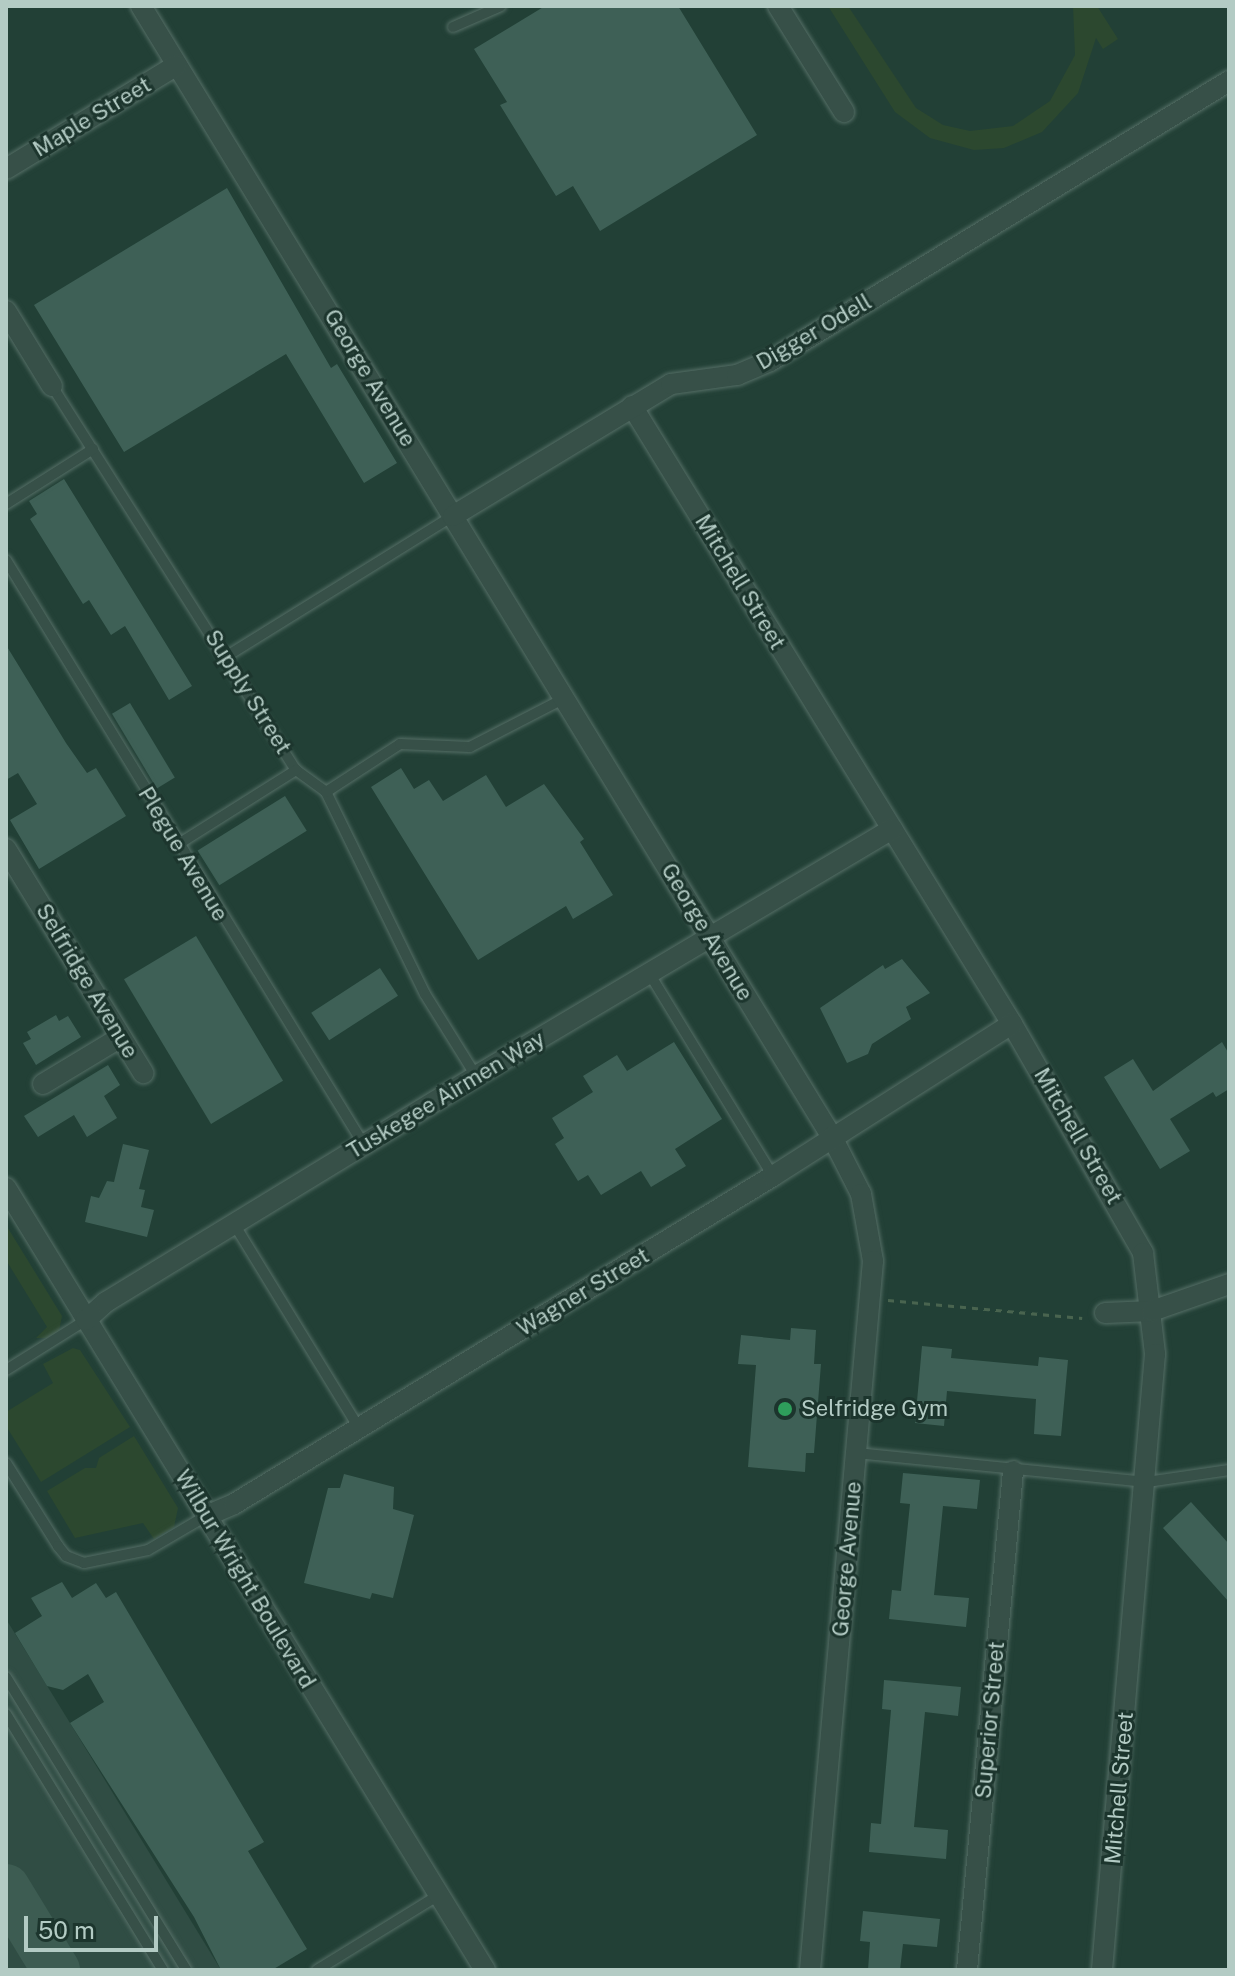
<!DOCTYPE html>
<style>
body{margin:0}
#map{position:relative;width:1235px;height:1976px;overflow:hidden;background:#224036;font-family:"Public Sans",sans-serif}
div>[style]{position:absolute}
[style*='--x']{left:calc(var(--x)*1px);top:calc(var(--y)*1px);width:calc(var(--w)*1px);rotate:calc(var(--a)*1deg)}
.airport>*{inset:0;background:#304d44}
.green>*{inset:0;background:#2c482f}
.taxiway>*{height:48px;margin:-24px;padding:0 24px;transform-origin:24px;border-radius:24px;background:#3d5c52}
.building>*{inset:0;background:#3e6056;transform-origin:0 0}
.path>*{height:3px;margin-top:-1.5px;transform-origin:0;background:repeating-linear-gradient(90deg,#49644f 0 6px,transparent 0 12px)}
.roads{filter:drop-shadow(0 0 2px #556e66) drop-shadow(0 0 2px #556e66)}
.lane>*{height:10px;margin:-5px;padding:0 5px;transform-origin:5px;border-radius:5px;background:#375048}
.street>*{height:20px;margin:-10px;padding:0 10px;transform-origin:10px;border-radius:10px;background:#375048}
.dots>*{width:22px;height:22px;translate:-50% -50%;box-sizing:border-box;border:4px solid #1c352d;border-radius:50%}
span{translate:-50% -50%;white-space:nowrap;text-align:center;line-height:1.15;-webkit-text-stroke:6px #1c352d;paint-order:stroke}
.street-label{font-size:22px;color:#b3cbc4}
.poi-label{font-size:22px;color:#b3cbc4}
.left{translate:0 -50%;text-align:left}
.frame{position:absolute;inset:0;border:8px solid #b3cbc4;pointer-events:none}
.scale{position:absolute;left:24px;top:1916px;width:134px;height:36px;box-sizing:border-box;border:4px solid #b3cbc4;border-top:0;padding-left:10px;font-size:24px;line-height:28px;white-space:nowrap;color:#b3cbc4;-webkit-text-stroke:6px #1c352d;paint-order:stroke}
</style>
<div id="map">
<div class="airport">
<div style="clip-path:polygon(6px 1619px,70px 1723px,221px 1970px,6px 1970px)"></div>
</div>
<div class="green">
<div style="clip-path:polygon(828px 6px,848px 6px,916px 108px,943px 125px,970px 131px,1013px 126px,1050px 101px,1075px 55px,1073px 6px,1097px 6px,1118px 39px,1103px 49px,1096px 38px,1078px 93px,1042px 132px,1004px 148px,974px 150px,930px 138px,895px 112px)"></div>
<div style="clip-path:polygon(6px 1225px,62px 1316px,59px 1331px,47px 1338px,36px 1338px,47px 1327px,6px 1260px)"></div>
<div style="clip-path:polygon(73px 1348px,80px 1350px,130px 1427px,41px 1482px,6px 1426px,6px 1412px,53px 1383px,43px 1364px)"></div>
<div style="clip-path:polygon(134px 1436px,178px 1508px,174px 1527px,154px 1539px,143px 1523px,75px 1538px,47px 1491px,85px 1468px,96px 1468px,99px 1458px)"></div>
</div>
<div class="taxiway">
<div style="--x:6;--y:1888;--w:96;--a:58.6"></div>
</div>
<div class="building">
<div style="clip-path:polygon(545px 6px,678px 6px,757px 135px,600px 231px,573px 186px,556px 196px,500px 105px,507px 102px,474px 49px)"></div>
<div style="clip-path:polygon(227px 188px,331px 368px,337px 364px,397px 463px,364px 483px,286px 354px,124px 452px,34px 305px)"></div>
<div style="clip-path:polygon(64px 479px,192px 686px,169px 700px,125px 626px,111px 635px,89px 600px,83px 604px,30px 519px,37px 514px,29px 501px)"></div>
<div style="clip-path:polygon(6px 645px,66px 743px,87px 773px,96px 768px,126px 816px,39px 869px,10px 820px,37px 804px,18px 773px,6px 780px)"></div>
<div style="left:130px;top:703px;width:87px;height:21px;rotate:59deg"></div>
<div style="clip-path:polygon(401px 768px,414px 789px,429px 780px,443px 801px,486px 775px,506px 807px,544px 784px,584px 839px,580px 842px,613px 895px,573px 919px,566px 906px,478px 960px,371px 787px)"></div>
<div style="left:285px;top:796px;width:41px;height:103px;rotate:58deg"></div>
<div style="left:196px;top:936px;width:169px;height:84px;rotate:59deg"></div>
<div style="clip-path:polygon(902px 959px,930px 993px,906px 1007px,911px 1019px,872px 1044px,868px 1054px,847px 1063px,820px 1008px,883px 965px,885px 969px)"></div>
<div style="left:380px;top:968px;width:33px;height:82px;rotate:57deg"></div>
<div style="clip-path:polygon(56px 1015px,59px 1021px,68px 1016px,81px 1037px,36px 1065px,23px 1043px,31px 1039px,27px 1032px)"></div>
<div style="clip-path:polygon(674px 1042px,722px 1119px,675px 1149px,686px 1166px,651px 1187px,641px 1171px,601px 1195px,588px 1175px,578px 1181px,555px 1144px,564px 1138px,552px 1118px,593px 1092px,583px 1076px,617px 1055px,627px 1071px)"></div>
<div style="clip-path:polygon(1222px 1042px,1229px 1054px,1229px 1089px,1216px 1097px,1213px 1092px,1170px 1119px,1190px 1151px,1160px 1169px,1104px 1077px,1133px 1059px,1153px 1091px)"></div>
<div style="clip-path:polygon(108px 1065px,120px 1085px,104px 1096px,117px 1118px,87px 1137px,74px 1115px,38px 1137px,24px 1116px)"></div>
<div style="clip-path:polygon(123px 1144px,149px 1150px,139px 1189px,145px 1190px,141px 1207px,154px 1210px,147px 1237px,85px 1222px,91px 1196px,99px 1198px,107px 1181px,114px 1182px)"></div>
<div style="clip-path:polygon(791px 1328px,816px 1330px,814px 1364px,821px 1364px,814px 1453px,806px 1453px,805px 1472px,748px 1467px,756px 1365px,738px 1364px,741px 1335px,790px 1340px)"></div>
<div style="clip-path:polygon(922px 1346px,952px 1349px,951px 1358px,1038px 1366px,1039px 1357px,1068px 1360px,1061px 1436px,1034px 1434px,1036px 1399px,947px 1391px,944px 1426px,915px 1423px)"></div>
<div style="clip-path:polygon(903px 1473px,980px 1480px,977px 1509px,943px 1506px,934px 1595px,969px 1598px,966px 1627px,889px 1619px,892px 1590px,901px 1591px,910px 1504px,900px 1503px)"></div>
<div style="clip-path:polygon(344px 1474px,394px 1487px,393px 1509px,414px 1515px,393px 1598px,372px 1593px,370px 1599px,304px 1583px,328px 1488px,340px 1488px)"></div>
<div style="clip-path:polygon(1191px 1502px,1229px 1544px,1229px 1602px,1163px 1528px)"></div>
<div style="clip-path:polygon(62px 1582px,72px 1598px,96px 1583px,106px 1598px,116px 1592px,264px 1842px,248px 1851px,307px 1949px,272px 1970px,221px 1970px,194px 1917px,70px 1723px,104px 1702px,88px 1674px,63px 1690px,47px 1686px,15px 1633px,42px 1616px,31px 1598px)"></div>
<div style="clip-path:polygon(884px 1680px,961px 1687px,958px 1716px,925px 1712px,914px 1827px,948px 1830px,946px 1859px,869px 1852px,871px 1823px,881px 1824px,891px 1710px,882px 1709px)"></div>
<div style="clip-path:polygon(863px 1911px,940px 1919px,937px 1947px,903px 1944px,900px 1970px,868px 1970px,870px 1942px,860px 1941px)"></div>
</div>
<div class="path">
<div style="--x:888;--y:1300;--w:195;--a:5.3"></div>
</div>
<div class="roads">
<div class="lane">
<div style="--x:453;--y:27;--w:52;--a:-23.6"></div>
<div style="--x:52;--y:386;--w:455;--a:57.6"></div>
<div style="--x:296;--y:770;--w:37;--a:36"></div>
<div style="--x:326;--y:792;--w:225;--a:63.9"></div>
<div style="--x:425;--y:994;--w:97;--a:58.1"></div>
<div style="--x:6;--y:504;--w:103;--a:-32.3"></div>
<div style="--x:6;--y:560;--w:686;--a:58.53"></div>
<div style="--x:227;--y:656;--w:266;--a:-31.8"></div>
<div style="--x:326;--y:792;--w:88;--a:-33"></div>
<div style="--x:400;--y:744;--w:70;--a:2.5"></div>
<div style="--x:470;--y:747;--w:107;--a:-27.3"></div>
<div style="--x:177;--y:845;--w:141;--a:-32.2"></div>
<div style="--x:649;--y:973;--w:238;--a:58.6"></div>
<div style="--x:234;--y:1224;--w:239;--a:58.5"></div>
<div style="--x:6;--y:1370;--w:94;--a:-32"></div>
<div style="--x:856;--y:1453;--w:292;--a:5.7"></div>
<div style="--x:1147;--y:1482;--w:83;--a:-8.3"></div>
<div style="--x:6;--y:1463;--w:98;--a:57.9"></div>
<div style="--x:58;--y:1546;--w:13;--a:51"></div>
<div style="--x:66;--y:1556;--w:19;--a:21"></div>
<div style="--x:84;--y:1563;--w:65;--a:-11.5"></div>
<div style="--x:148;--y:1550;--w:67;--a:-30.4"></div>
<div style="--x:6;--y:1677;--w:344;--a:58.4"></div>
<div style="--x:6;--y:1714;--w:300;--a:58.5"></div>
<div style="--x:317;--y:1970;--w:143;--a:-31.6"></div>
</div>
<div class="street">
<div style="--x:141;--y:6;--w:1325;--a:58.58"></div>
<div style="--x:832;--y:1137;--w:64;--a:63"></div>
<div style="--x:861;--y:1194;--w:68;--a:79.8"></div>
<div style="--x:873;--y:1261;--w:712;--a:95.08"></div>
<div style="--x:778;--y:6;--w:125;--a:58.1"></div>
<div style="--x:6;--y:169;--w:200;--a:-31.3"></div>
<div style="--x:6;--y:311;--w:88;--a:58.5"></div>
<div style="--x:632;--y:406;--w:725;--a:58.41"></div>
<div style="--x:1012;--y:1024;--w:264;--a:60.2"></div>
<div style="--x:1143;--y:1253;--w:102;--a:83.2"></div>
<div style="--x:1155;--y:1354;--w:618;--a:94.92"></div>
<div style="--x:453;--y:516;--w:255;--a:-31.2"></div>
<div style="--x:671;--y:384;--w:67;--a:-7.8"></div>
<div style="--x:737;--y:375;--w:36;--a:-23"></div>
<div style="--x:770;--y:361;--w:538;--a:-31.38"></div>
<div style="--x:6;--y:849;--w:263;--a:58.5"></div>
<div style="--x:43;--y:1084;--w:91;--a:-31.1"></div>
<div style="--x:6;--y:1188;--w:917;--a:58.51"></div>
<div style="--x:1105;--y:1313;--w:47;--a:-2.4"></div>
<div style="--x:1152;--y:1311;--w:82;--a:-19.3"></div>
<div style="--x:86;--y:1320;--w:27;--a:-42"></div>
<div style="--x:106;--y:1302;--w:434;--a:-31.4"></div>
<div style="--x:476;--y:1076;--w:484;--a:-30.7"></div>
<div style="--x:206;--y:1516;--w:30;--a:-23"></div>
<div style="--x:234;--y:1504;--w:631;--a:-31.32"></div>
<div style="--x:773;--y:1176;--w:283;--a:-32.5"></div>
<div style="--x:967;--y:1970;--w:501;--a:-84.73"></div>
</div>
</div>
<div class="dots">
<div style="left:785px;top:1409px;background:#2e9e5b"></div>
</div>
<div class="street-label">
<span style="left:92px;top:117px;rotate:-31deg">Maple Street</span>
<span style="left:814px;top:332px;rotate:-30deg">Digger Odell</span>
<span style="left:370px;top:378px;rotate:59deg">George Avenue</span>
<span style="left:740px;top:582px;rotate:59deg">Mitchell Street</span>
<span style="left:248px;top:692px;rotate:58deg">Supply Street</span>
<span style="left:183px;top:854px;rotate:59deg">Plegue Avenue</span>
<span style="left:707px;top:932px;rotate:59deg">George Avenue</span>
<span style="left:87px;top:981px;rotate:59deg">Selfridge Avenue</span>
<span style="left:446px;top:1095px;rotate:-31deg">Tuskegee Airmen Way</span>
<span style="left:1078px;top:1136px;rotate:60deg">Mitchell Street</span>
<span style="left:583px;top:1292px;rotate:-31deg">Wagner Street</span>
<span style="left:847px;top:1559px;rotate:-85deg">George Avenue</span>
<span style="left:245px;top:1579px;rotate:59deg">Wilbur Wright Boulevard</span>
<span style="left:990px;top:1720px;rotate:-85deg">Superior Street</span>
<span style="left:1119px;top:1788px;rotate:-85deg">Mitchell Street</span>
</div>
<div class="poi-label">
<span class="left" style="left:801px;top:1409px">Selfridge Gym</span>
</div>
<div class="frame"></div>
<div class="scale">50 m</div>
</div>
